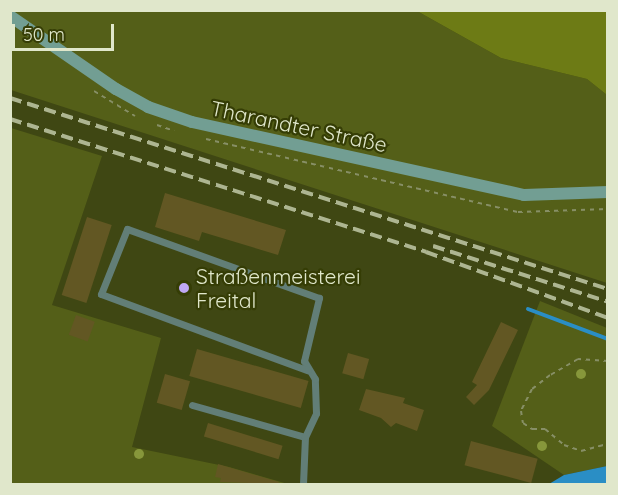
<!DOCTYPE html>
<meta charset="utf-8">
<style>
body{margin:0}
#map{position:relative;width:618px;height:495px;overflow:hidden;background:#3f4713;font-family:Quicksand,sans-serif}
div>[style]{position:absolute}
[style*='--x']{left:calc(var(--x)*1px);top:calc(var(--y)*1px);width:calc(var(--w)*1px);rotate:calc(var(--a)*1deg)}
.green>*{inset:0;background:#545f18}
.forest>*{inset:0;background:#6d7b15}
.water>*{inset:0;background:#2a8ec5}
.stream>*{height:4px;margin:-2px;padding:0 2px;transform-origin:2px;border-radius:2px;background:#2a8ec5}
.building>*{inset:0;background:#625723;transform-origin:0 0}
.path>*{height:2px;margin-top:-1px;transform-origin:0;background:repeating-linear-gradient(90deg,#878f66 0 4.5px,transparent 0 9px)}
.lane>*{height:7px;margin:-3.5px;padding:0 3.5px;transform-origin:3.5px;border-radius:3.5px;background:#627e77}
.secondary>*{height:12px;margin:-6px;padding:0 6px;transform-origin:6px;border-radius:6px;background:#729e93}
.rail>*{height:4px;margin-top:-2px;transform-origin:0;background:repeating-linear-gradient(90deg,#adb591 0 12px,transparent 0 18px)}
.trees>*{width:10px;height:10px;margin:-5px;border-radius:50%;background:#87973b}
.dots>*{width:16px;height:16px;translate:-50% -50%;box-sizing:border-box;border:3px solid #353d05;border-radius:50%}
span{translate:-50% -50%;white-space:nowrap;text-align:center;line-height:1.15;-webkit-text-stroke:4.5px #353d05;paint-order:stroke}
.street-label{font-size:21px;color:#e0e7cb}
.poi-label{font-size:21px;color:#e0e7cb}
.left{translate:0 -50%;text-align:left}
.frame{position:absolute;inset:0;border:12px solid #e0e7cb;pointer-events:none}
.scale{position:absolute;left:12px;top:24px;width:102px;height:27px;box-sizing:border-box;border:3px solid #e0e7cb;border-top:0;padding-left:8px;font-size:18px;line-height:21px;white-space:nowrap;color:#e0e7cb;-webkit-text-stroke:4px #353d05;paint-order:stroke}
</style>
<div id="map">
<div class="green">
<div style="clip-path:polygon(10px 11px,417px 11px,501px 58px,587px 79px,607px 95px,607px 283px,11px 90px)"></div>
<div style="clip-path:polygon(11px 128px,102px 156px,52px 305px,161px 338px,132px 447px,229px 467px,288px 484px,11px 484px)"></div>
<div style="clip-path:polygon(540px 301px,607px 328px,607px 466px,564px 475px,492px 426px)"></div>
</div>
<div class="forest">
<div style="clip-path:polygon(417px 11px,607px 11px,607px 95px,587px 79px,501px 58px)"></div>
</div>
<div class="water">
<div style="clip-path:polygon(607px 466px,607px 484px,549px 484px,564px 475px)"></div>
</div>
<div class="stream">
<div style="--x:528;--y:309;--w:85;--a:20.6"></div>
</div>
<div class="building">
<div style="clip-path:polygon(165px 193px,286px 230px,278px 255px,202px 232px,199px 241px,155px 227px)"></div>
<div style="left:87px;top:217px;width:26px;height:82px;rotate:18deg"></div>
<div style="left:76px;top:315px;width:20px;height:21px;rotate:20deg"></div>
<div style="clip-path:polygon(501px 322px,518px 330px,489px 390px,474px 405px,466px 397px,477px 385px,472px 382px)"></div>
<div style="left:197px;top:349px;width:116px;height:28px;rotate:16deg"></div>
<div style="left:348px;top:353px;width:22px;height:21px;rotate:16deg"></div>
<div style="left:165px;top:374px;width:26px;height:30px;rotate:16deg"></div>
<div style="clip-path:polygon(366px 389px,405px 398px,403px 403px,424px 410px,417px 431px,396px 423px,391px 427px,381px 418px,359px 410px)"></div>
<div style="left:208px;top:423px;width:78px;height:14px;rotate:17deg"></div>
<div style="left:471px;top:441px;width:69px;height:25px;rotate:15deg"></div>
<div style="clip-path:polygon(218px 464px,279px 482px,278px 484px,220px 482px,221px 478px,215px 477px)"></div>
</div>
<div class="path">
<div style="--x:94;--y:91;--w:48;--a:31.4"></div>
<div style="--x:157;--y:125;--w:18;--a:19"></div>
<div style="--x:206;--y:139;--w:320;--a:13.2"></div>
<div style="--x:518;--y:212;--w:90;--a:-1.9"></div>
<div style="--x:608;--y:361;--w:30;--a:-176"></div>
<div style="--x:578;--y:359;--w:32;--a:150"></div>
<div style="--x:550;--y:375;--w:23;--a:142"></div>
<div style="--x:532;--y:389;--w:25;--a:117"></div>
<div style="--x:521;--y:411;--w:12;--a:81"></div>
<div style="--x:523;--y:423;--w:11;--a:34"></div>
<div style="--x:532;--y:429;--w:13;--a:0"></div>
<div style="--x:545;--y:429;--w:25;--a:40"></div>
<div style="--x:564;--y:445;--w:18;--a:19"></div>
<div style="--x:581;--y:451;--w:28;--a:-15"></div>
</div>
<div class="lane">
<div style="--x:192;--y:405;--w:117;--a:15.8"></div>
<div style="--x:303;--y:484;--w:47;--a:-87.6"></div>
<div style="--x:305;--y:437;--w:26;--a:-65"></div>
<div style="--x:316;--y:413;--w:34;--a:-92"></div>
<div style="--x:315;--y:379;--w:21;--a:-121"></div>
<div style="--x:304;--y:361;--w:65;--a:-76.6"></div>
<div style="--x:319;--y:298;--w:204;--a:-160.2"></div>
<div style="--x:127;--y:229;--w:70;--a:111.8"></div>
<div style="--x:101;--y:294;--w:220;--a:20.3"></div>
</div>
<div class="secondary">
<div style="--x:10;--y:16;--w:129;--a:34.6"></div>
<div style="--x:116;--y:89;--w:37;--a:29"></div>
<div style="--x:148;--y:107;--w:46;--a:18.8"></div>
<div style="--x:192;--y:122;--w:340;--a:12.4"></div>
<div style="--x:524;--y:195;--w:84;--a:-2"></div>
</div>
<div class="rail">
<div style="--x:10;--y:98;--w:628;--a:17.71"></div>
<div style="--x:10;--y:119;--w:437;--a:17.7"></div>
<div style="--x:426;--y:252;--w:194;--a:19.9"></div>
<div style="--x:433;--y:246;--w:184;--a:17.7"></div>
</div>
<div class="trees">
<div style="left:581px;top:374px"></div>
<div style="left:542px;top:446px"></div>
<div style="left:139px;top:454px"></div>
</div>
<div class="dots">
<div style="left:184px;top:288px;background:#bfa8f4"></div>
</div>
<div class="street-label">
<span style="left:299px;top:126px;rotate:12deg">Tharandter Straße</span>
</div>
<div class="poi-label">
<span class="left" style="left:196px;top:288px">Straßenmeisterei<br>Freital</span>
</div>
<div class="frame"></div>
<div class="scale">50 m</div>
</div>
